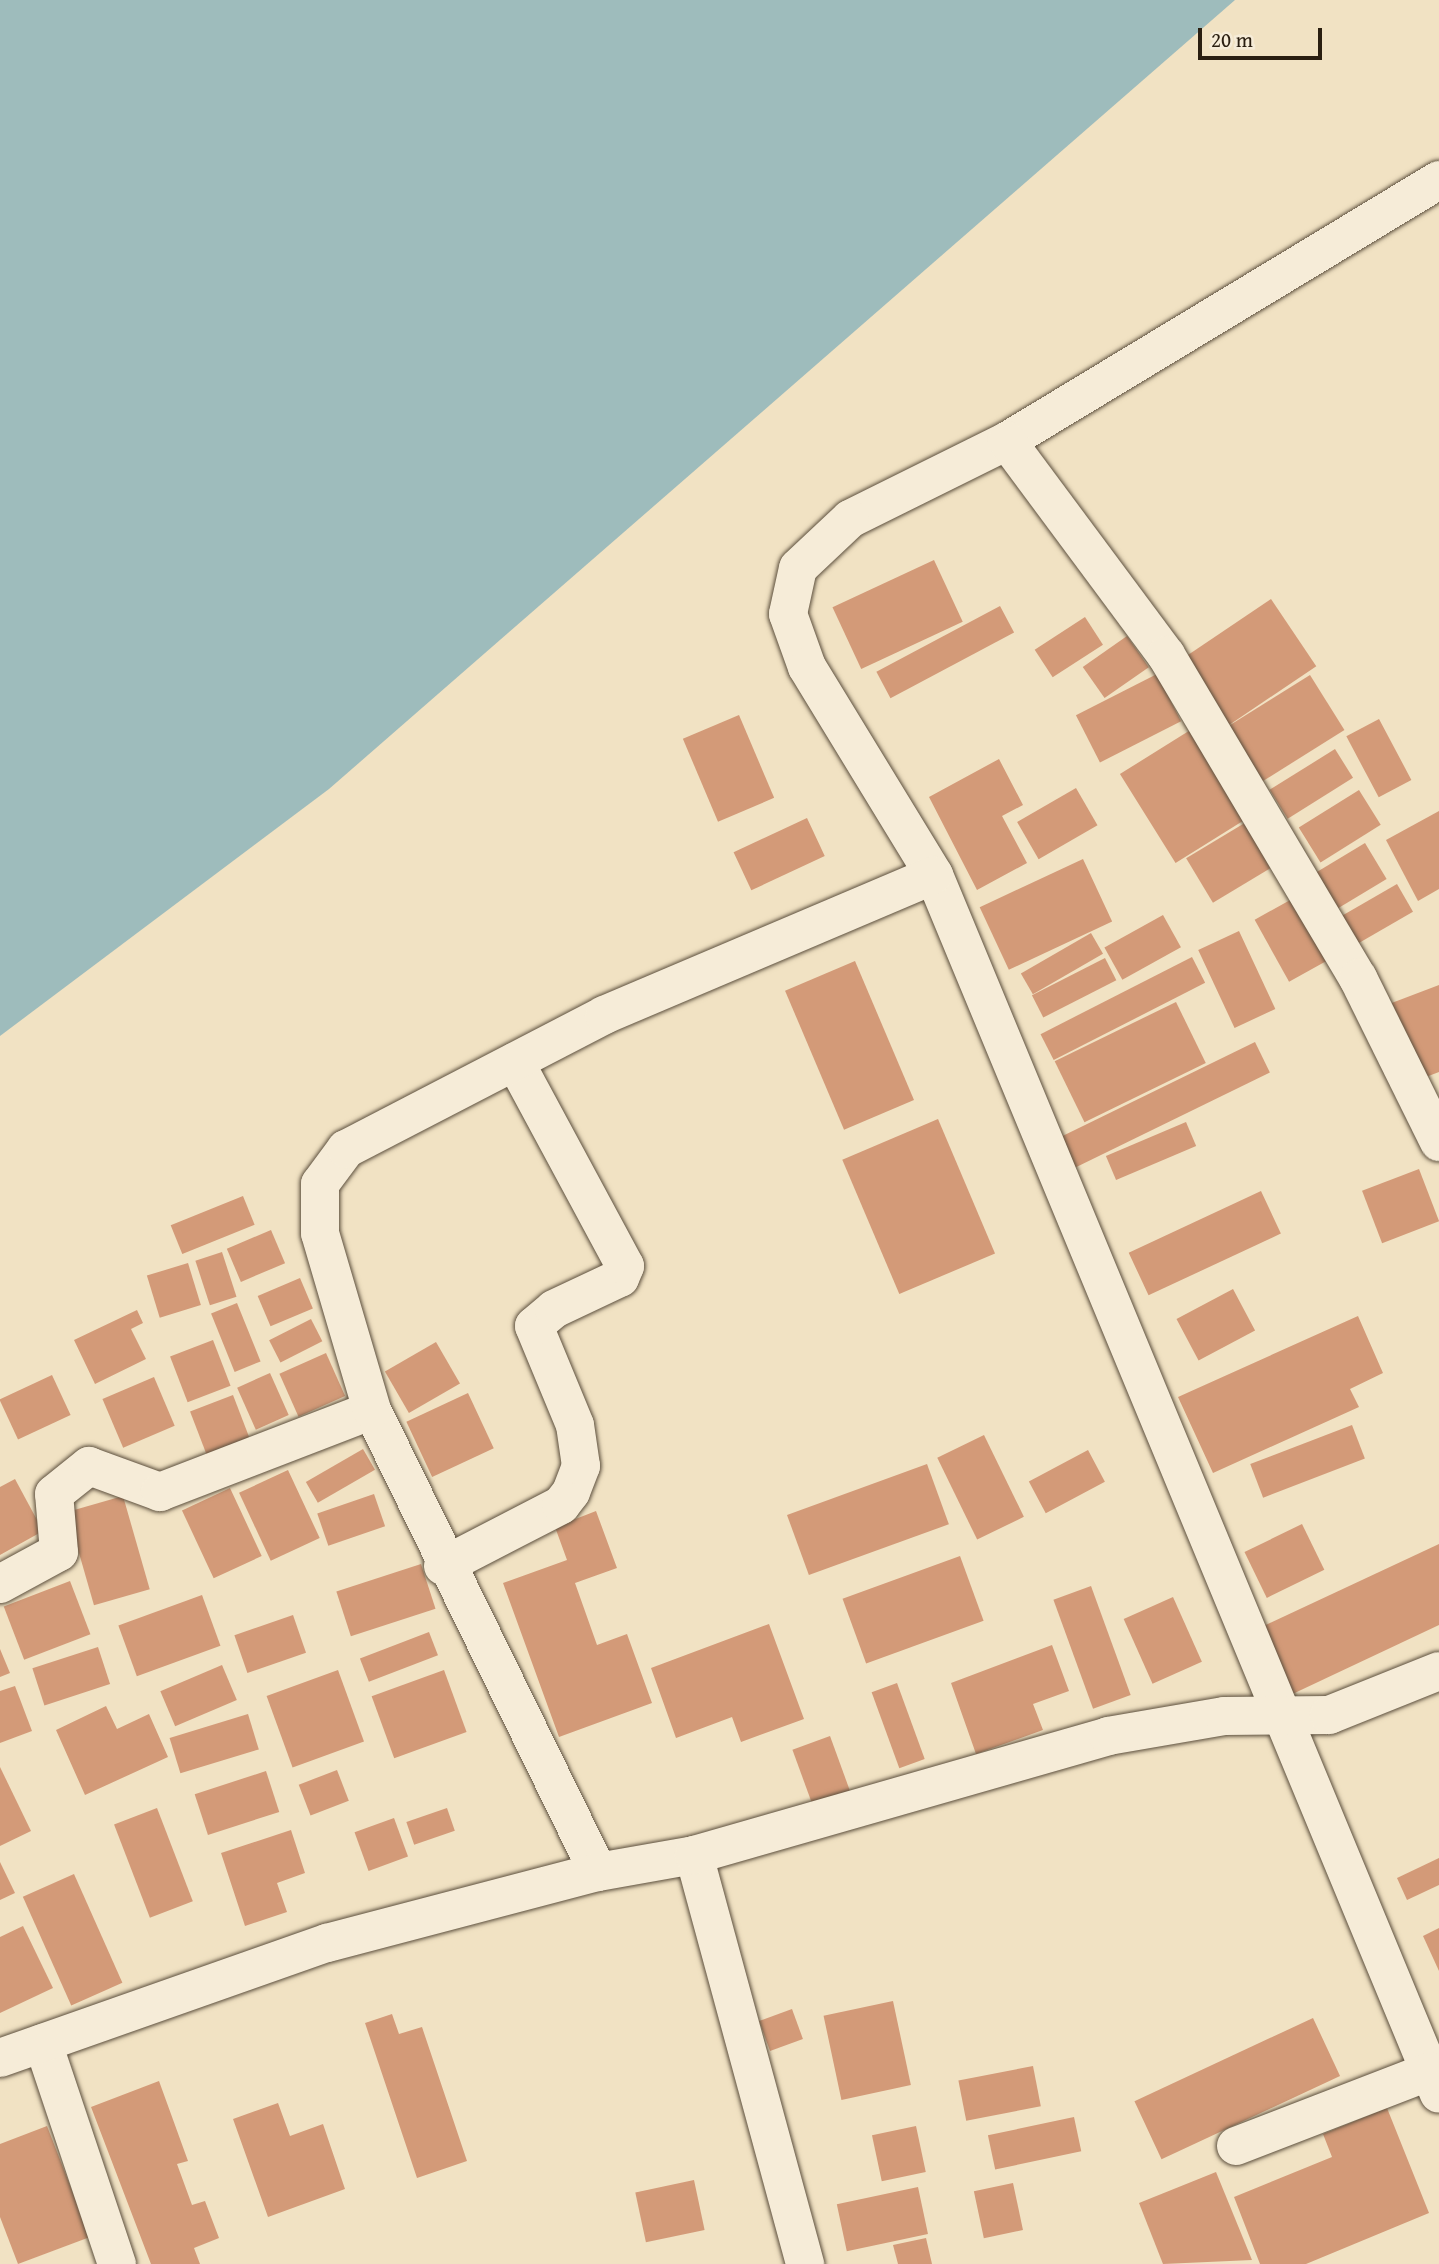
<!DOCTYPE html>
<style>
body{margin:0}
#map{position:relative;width:1439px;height:2264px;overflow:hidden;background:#f1e2c3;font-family:"Gentium Book Plus",serif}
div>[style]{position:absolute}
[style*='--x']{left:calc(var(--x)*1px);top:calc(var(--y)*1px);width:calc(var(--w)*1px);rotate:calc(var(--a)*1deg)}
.water>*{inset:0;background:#9ebcbc}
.building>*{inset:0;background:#d39a78;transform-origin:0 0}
.roads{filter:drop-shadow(0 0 2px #5c4f3d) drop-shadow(0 0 2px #5c4f3d)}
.street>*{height:38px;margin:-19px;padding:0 19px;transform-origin:19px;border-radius:19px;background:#f6ecd8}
span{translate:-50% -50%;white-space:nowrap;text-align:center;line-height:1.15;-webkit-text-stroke:7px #f6ecd8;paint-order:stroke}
.scale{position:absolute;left:1198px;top:28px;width:124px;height:32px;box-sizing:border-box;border:4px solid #2a1e10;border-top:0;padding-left:9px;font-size:21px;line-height:24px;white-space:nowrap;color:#2a1e10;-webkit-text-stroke:5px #f6ecd8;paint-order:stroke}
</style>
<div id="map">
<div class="water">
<div style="clip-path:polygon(0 0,1235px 0,329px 789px,0 1036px)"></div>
</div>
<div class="building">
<div style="left:934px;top:560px;width:68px;height:112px;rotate:65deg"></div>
<div style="left:1271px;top:599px;width:81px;height:110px;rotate:56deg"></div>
<div style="left:1000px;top:606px;width:30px;height:140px;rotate:62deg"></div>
<div style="left:1085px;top:617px;width:33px;height:60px;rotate:57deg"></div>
<div style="left:1127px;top:636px;width:38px;height:54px;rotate:55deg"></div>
<div style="left:1157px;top:674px;width:53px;height:91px;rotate:63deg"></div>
<div style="left:1310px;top:675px;width:65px;height:99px;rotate:58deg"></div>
<div style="left:739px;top:715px;width:90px;height:61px;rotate:67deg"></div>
<div style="left:1379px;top:719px;width:69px;height:37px;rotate:62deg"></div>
<div style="left:1192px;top:729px;width:105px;height:85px;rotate:58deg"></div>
<div style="left:1335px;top:749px;width:34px;height:77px;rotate:58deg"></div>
<div style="clip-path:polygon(999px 759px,1023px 805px,1002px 816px,1027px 863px,977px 890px,929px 797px)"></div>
<div style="left:1076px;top:788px;width:43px;height:68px;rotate:60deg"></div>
<div style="left:1359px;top:790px;width:41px;height:71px;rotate:58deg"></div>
<div style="clip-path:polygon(1439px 811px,1439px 889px,1418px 901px,1386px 840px)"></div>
<div style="left:807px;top:818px;width:42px;height:81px;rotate:65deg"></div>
<div style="left:1253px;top:818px;width:52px;height:78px;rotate:59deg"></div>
<div style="left:1365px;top:843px;width:42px;height:61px;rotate:59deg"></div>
<div style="left:1083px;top:859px;width:69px;height:114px;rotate:65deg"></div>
<div style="left:1397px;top:884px;width:32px;height:73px;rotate:60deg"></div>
<div style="left:1301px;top:894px;width:71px;height:53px;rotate:61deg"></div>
<div style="left:1163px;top:915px;width:37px;height:67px;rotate:61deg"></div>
<div style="left:1239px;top:931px;width:86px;height:45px;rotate:65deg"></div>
<div style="left:1091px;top:933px;width:24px;height:81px;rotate:60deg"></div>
<div style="left:1192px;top:957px;width:29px;height:170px;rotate:63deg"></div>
<div style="left:1105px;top:958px;width:25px;height:82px;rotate:63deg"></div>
<div style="left:855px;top:961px;width:151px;height:76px;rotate:67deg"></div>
<div style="clip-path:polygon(1439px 985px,1439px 1072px,1418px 1080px,1389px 1004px)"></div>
<div style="left:1176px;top:1002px;width:68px;height:135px;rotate:64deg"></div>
<div style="left:1255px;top:1042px;width:34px;height:217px;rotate:64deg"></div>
<div style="left:938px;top:1119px;width:146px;height:104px;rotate:67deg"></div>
<div style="left:1186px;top:1122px;width:26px;height:87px;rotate:67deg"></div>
<div style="left:1419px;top:1169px;width:56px;height:61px;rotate:69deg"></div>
<div style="left:1261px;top:1191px;width:47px;height:146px;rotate:65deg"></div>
<div style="left:243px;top:1196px;width:31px;height:78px;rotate:68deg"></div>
<div style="left:271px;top:1230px;width:36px;height:48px;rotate:67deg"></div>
<div style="left:222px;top:1252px;width:47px;height:28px;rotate:72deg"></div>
<div style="left:188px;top:1263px;width:44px;height:43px;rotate:73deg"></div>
<div style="left:300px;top:1278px;width:33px;height:46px;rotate:67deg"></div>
<div style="left:1233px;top:1289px;width:47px;height:64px;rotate:62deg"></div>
<div style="left:237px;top:1303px;width:63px;height:28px;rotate:68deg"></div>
<div style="clip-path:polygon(137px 1310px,143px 1323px,131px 1329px,146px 1359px,95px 1384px,74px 1340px)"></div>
<div style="clip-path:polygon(1358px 1316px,1383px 1373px,1350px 1389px,1359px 1407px,1213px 1473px,1178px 1397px)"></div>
<div style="left:311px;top:1319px;width:25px;height:47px;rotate:63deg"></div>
<div style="left:213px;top:1340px;width:49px;height:46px;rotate:69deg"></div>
<div style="left:436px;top:1342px;width:48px;height:59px;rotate:60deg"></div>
<div style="left:326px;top:1353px;width:47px;height:51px;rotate:66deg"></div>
<div style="left:270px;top:1373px;width:46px;height:36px;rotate:66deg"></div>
<div style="left:52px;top:1375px;width:44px;height:58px;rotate:65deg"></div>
<div style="left:154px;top:1377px;width:53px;height:56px;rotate:67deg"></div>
<div style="left:468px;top:1393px;width:61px;height:68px;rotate:65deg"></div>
<div style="left:233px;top:1395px;width:49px;height:46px;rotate:69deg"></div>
<div style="left:1352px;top:1425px;width:36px;height:109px;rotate:69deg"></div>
<div style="left:984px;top:1435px;width:91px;height:52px;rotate:64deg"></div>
<div style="left:363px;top:1449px;width:24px;height:66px;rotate:60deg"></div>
<div style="left:1088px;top:1450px;width:36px;height:67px;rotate:62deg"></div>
<div style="left:927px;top:1464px;width:64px;height:149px;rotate:70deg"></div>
<div style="left:288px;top:1470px;width:75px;height:54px;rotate:65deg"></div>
<div style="clip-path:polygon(15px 1479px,43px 1531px,0 1555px,0 1487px)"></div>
<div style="left:230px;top:1488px;width:75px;height:53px;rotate:65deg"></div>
<div style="left:374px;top:1494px;width:34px;height:60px;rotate:71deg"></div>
<div style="left:123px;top:1496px;width:97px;height:58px;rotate:74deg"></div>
<div style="clip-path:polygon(596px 1511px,617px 1568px,575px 1583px,597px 1645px,627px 1634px,652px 1703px,559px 1737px,503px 1583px,567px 1560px,555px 1527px)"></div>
<div style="left:1302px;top:1524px;width:51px;height:64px;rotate:64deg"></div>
<div style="clip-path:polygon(1439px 1544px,1439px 1625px,1284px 1698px,1253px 1631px)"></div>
<div style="left:960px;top:1556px;width:69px;height:125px;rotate:70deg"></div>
<div style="left:421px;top:1564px;width:47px;height:89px;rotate:72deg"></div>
<div style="left:70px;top:1581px;width:57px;height:71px;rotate:69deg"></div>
<div style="left:1091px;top:1586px;width:116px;height:40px;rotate:70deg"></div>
<div style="left:202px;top:1595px;width:54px;height:89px;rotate:70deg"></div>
<div style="left:1173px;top:1597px;width:71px;height:54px;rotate:66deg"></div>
<div style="left:293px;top:1615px;width:40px;height:62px;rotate:71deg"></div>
<div style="clip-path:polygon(769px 1624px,804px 1719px,741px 1742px,732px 1717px,676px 1738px,651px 1668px)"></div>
<div style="left:429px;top:1632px;width:25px;height:74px;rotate:69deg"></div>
<div style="clip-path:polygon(1052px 1645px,1069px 1691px,1033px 1704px,1043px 1730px,976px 1754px,951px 1683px)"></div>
<div style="left:98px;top:1647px;width:39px;height:69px;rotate:72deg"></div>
<div style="clip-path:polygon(0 1649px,10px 1673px,0 1677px)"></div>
<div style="left:222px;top:1665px;width:38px;height:67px;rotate:67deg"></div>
<div style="left:338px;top:1670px;width:76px;height:76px;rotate:70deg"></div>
<div style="left:444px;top:1670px;width:66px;height:77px;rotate:70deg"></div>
<div style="left:897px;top:1683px;width:81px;height:27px;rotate:70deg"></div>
<div style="clip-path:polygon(15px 1686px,32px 1731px,0 1743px,0 1691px)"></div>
<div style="clip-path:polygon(106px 1706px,117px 1729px,149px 1714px,168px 1757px,85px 1795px,56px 1730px)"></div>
<div style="left:248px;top:1714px;width:37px;height:82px;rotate:73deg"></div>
<div style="left:830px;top:1736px;width:64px;height:40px;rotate:70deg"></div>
<div style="clip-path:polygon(0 1767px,31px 1831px,0 1846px)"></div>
<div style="left:337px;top:1770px;width:33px;height:41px;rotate:69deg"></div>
<div style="left:266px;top:1771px;width:43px;height:75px;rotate:72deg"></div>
<div style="left:157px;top:1808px;width:100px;height:46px;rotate:69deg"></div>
<div style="left:447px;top:1808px;width:24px;height:43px;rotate:71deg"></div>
<div style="left:394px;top:1818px;width:41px;height:42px;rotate:70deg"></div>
<div style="clip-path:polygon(291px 1830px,305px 1873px,277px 1883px,287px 1912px,245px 1926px,221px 1853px)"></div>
<div style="clip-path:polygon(1439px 1858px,1439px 1885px,1407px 1900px,1397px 1878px)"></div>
<div style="clip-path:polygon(0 1862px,15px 1893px,0 1900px)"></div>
<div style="left:74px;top:1874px;width:119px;height:56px;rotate:66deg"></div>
<div style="clip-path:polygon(23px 1926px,53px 1988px,0 2013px,0 1937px)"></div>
<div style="clip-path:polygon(1439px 1928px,1439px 1971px,1423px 1936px)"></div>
<div style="left:893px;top:2001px;width:86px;height:71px;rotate:78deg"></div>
<div style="left:792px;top:2009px;width:32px;height:35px;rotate:70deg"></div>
<div style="clip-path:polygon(392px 2014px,399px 2034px,422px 2027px,467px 2161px,417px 2178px,365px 2023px)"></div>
<div style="left:1313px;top:2018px;width:64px;height:197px;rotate:65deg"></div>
<div style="left:1033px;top:2066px;width:41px;height:76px;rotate:79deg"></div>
<div style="clip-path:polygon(159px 2081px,188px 2161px,177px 2164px,192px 2205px,205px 2201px,219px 2238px,194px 2248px,200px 2264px,151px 2264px,91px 2107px)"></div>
<div style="clip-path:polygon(278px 2103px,290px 2136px,323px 2124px,345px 2189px,268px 2217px,233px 2119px)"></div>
<div style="clip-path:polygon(1387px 2108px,1429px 2213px,1306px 2264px,1260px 2264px,1234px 2197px,1332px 2157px,1323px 2134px)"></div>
<div style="left:1074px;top:2117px;width:35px;height:88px;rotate:78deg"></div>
<div style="clip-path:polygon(47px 2126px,90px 2237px,18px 2264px,0 2217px,0 2144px)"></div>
<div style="left:916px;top:2126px;width:47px;height:45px;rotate:78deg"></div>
<div style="clip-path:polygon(1216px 2172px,1252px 2260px,1163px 2264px,1139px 2203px)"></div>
<div style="left:694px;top:2180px;width:51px;height:60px;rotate:78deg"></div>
<div style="left:1013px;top:2183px;width:48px;height:40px;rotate:78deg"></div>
<div style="left:918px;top:2187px;width:48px;height:83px;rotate:78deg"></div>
<div style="clip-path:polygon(926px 2238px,932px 2264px,898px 2264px,893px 2245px)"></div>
</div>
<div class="roads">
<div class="street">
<div style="--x:1439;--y:180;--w:505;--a:148.86"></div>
<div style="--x:1007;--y:441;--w:175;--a:153.6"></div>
<div style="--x:850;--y:519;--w:71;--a:136.7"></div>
<div style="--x:798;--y:568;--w:47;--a:102.3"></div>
<div style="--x:788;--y:614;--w:56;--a:70.3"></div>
<div style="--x:807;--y:667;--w:244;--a:58.6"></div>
<div style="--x:934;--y:875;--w:1319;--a:67.5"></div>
<div style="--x:1007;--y:441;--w:267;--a:53.4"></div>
<div style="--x:1166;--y:655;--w:376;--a:59.3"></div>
<div style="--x:1358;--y:978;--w:183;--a:63.7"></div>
<div style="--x:443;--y:1566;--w:133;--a:-27.3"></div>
<div style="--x:561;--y:1505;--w:16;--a:-52"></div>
<div style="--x:571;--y:1492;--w:28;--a:-69"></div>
<div style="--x:581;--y:1466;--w:41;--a:-98.3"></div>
<div style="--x:575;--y:1425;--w:107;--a:-112.5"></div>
<div style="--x:534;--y:1326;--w:26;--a:-40"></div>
<div style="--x:554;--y:1309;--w:73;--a:-25.2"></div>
<div style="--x:620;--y:1278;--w:13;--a:-67"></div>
<div style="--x:625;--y:1266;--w:232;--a:-118.3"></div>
<div style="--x:0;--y:1584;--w:67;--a:-28.5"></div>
<div style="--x:59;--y:1552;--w:58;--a:-94.9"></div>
<div style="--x:54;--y:1494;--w:45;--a:-38.7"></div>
<div style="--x:89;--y:1466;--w:76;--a:20.1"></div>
<div style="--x:160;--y:1492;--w:227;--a:-21.1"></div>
<div style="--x:694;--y:1855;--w:424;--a:74.8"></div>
<div style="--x:598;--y:1872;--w:514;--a:-116.07"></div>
<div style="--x:372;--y:1410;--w:184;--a:-106.4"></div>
<div style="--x:320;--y:1233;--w:49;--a:-90"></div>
<div style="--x:320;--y:1184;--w:44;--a:-53.4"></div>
<div style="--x:346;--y:1149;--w:291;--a:-27.4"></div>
<div style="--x:604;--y:1015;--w:358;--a:-23"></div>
<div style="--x:43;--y:2043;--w:233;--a:71.5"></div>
<div style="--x:0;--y:2058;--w:347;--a:-19.4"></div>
<div style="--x:327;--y:1943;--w:280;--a:-14.7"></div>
<div style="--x:598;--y:1872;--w:97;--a:-10"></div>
<div style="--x:694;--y:1855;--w:431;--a:-16"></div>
<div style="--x:1108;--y:1736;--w:118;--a:-9.8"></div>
<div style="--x:1224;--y:1716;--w:105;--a:-0.5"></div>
<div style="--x:1329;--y:1715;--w:118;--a:-21.8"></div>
<div style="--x:1236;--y:2146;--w:208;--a:-21.1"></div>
</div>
</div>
<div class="scale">20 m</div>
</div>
